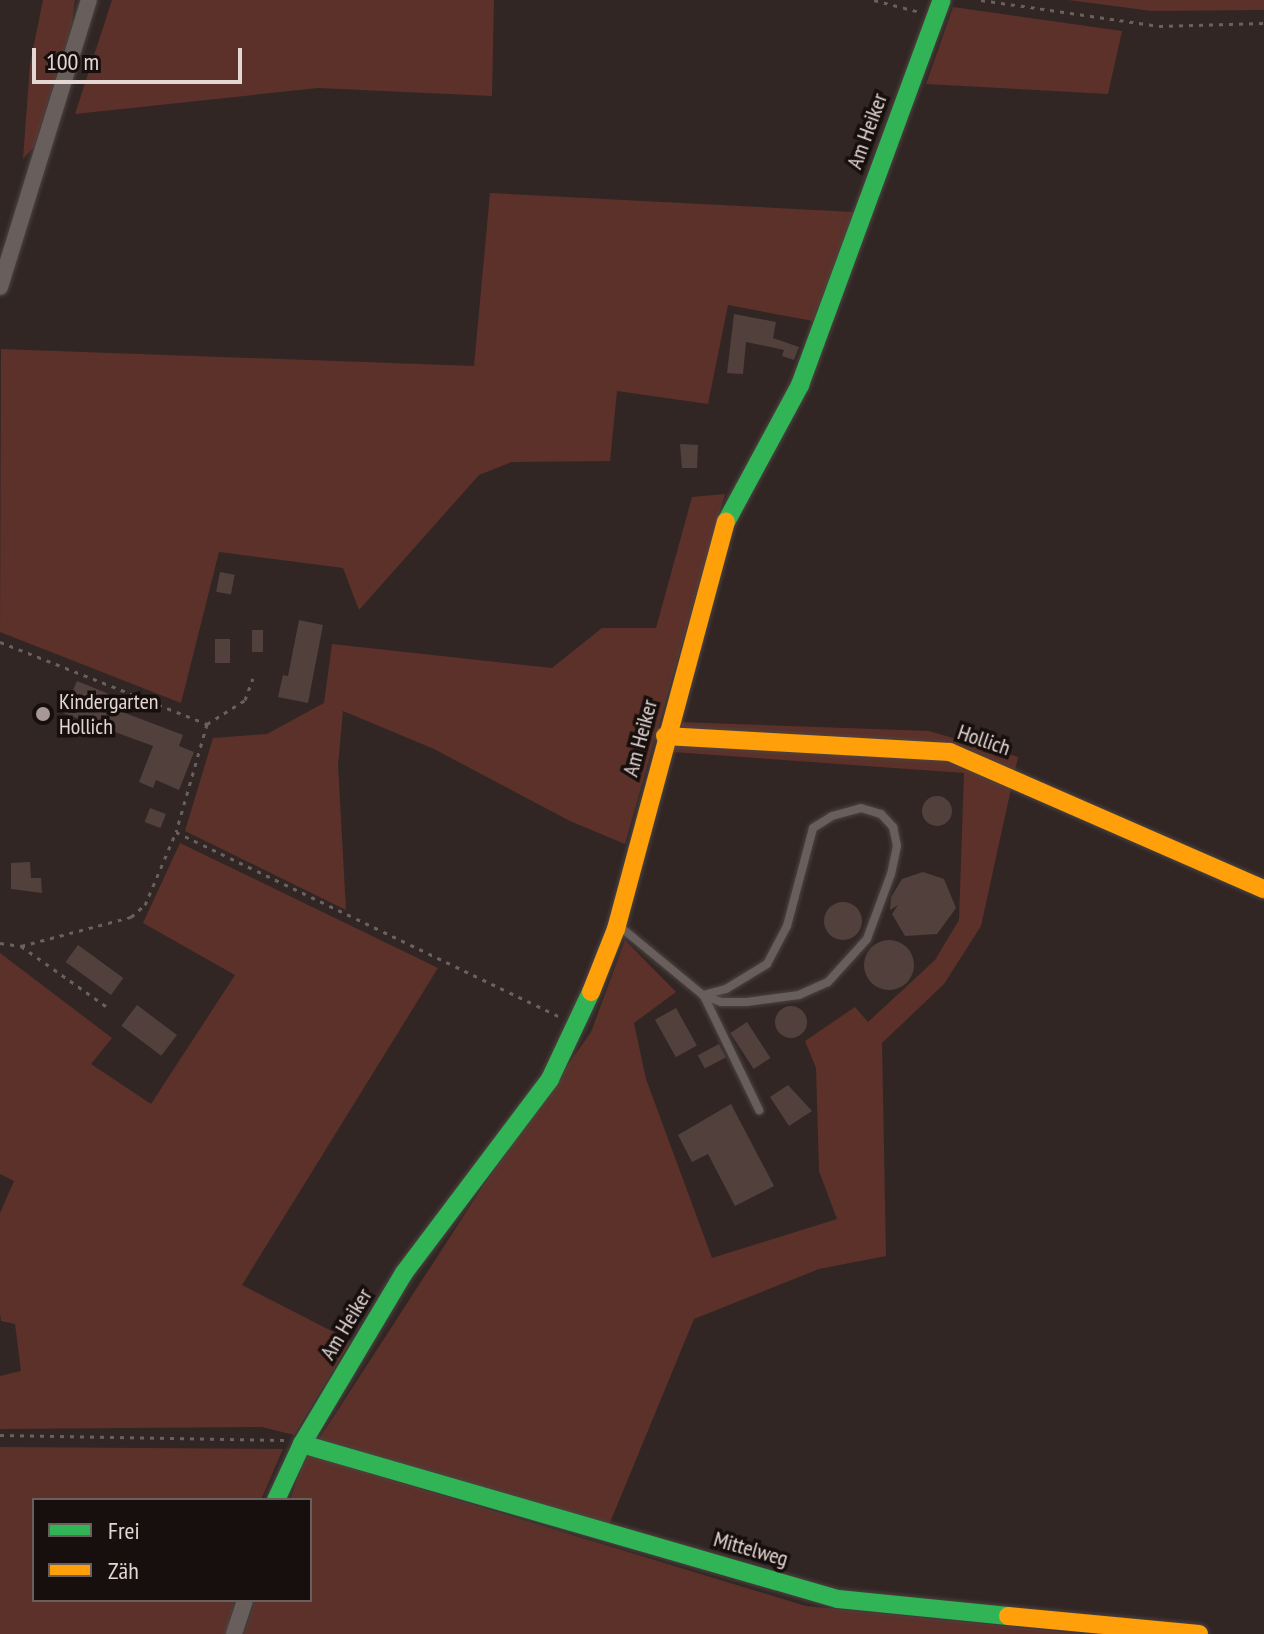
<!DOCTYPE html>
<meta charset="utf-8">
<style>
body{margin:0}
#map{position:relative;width:1264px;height:1634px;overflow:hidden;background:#312624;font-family:"PT Sans Narrow",sans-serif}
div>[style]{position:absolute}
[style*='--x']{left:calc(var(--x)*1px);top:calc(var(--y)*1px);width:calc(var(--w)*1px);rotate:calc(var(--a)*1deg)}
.green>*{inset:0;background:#5c3129}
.building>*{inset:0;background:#52403d;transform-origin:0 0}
.round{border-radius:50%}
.path>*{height:3px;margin-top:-1.5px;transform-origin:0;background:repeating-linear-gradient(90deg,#69615f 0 4px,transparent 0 10px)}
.roads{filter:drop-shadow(0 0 2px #4c4341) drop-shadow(0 0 2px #4c4341)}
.lane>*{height:8px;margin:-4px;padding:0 4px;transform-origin:4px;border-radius:4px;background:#685e5c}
.street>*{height:16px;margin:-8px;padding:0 8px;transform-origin:8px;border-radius:8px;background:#685e5c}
.fast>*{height:18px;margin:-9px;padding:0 9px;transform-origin:9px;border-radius:9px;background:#30b455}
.slow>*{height:18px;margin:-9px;padding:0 9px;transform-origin:9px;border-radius:9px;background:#ff9f0a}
.dots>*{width:22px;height:22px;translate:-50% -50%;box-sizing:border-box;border:4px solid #170f0d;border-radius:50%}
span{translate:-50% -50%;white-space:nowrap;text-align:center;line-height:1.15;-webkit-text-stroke:7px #170f0d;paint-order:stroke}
.street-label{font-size:22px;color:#e3d6d3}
.poi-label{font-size:22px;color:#e3d6d3}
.left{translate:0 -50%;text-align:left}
.legend{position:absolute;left:32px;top:1498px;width:280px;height:104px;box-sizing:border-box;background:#170f0d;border:2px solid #695f5c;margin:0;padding:10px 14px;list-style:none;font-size:24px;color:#e3d6d3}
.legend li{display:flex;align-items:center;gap:16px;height:40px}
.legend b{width:40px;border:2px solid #695f5c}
.scale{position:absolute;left:32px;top:48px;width:210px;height:36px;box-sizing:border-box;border:4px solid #e3d6d3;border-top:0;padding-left:10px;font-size:24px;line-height:28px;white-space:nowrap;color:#e3d6d3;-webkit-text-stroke:6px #170f0d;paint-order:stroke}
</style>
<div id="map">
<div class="green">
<div style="clip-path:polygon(43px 0,75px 0,72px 24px,34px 147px,23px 159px,30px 64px)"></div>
<div style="clip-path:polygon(112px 0,494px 0,492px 96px,318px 88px,75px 114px)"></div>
<div style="clip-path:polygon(1068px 0,1264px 0,1264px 10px,1152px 11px)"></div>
<div style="clip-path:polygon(953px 7px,1122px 31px,1108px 94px,926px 84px)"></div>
<div style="clip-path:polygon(490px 193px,854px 212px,813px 321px,728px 305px,708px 404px,617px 391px,610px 461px,512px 462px,479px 475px,359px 610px,343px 568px,219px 552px,181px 703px,0 632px,1px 349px,474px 366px)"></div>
<div style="clip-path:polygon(725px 494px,625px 844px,570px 821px,434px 749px,343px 711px,338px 765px,346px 910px,185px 831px,213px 738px,267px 734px,324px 703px,332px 644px,552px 668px,602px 628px,656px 628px,692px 497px)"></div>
<div style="clip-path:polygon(678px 722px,929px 731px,1018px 757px,981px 926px,944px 984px,882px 1043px,886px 1256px,819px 1269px,694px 1319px,609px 1525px,319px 1439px,485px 1183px,591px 1032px,625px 940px,676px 992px,634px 1023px,646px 1079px,712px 1258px,837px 1219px,819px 1171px,816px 1068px,805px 1041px,855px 1007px,868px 1022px,935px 960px,959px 920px,964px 773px,672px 752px)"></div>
<div style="clip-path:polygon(180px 843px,438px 968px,242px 1285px,351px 1341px,294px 1435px,262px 1427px,0 1429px,0 1376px,21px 1371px,15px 1324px,1px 1321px,0 1313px,0 1213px,14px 1181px,0 1174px,0 953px,112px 1038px,91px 1064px,151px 1104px,235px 975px,143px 923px)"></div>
<div style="clip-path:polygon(0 1447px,283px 1449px,261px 1500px,34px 1500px,34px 1600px,235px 1600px,226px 1634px,0 1634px)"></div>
<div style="clip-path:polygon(306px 1454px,806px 1606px,1084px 1634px,244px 1634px,255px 1600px,310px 1600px,310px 1500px,290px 1500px)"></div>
</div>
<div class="building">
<div style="clip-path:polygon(734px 314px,776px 322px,773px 338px,799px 347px,794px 360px,782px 356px,784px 350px,746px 342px,743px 374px,727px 373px)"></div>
<div style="clip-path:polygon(680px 444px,698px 445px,697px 468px,682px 468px)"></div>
<div style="left:220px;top:572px;width:15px;height:20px;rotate:11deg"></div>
<div style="clip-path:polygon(299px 620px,323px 625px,308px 703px,278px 697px,283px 675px,288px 676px)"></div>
<div style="left:252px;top:630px;width:11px;height:22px"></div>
<div style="left:215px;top:639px;width:15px;height:24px"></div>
<div style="clip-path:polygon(77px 681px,109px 694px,104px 705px,183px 735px,179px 746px,194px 752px,179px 790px,156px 780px,153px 788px,139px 782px,153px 746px,63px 713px)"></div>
<div class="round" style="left:922px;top:796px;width:30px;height:30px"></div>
<div style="left:150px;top:808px;width:17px;height:15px;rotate:21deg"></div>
<div style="clip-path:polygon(30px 862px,31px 878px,41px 878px,42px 893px,11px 889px,11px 863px)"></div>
<div style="clip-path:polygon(923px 872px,944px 879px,956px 908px,937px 934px,905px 936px,892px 914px,898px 905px,890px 910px,891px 897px,902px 879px)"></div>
<div class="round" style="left:824px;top:902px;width:38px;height:38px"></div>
<div class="round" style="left:864px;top:940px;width:50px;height:50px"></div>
<div style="left:78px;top:945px;width:56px;height:21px;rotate:36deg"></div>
<div style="left:137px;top:1005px;width:50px;height:26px;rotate:37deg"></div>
<div class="round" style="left:775px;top:1006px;width:32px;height:32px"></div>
<div style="left:676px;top:1008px;width:43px;height:24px;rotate:61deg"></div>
<div style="left:747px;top:1022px;width:43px;height:20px;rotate:57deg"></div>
<div style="left:719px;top:1044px;width:15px;height:24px;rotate:62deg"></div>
<div style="clip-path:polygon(788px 1085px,812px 1111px,789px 1126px,770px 1097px)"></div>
<div style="clip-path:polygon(731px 1104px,774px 1186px,735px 1206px,708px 1154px,692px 1162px,678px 1135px)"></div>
</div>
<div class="path">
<div style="--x:874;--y:0;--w:48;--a:14.6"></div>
<div style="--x:981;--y:0;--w:180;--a:8.3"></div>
<div style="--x:1159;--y:26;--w:105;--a:-1.6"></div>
<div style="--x:0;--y:642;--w:223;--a:21.6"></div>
<div style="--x:207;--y:724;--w:112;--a:106"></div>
<div style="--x:176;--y:832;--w:428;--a:25.7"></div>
<div style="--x:207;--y:724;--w:45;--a:-32.3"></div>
<div style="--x:245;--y:700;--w:23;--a:-70"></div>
<div style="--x:0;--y:943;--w:21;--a:8"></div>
<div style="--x:21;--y:946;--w:114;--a:-14.8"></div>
<div style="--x:131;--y:917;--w:18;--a:-41"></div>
<div style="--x:145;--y:905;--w:79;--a:-67"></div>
<div style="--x:21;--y:946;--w:105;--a:35.3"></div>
<div style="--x:0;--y:1435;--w:284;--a:1"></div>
</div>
<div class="roads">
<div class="lane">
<div style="--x:618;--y:925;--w:110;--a:39.5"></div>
<div style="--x:703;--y:995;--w:24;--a:-15"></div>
<div style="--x:726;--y:989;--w:48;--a:-31.4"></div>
<div style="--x:767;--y:964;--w:43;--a:-62.2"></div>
<div style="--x:787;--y:926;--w:101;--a:-75.1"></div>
<div style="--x:813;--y:828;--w:22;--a:-32"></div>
<div style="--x:832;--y:816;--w:30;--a:-15"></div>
<div style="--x:861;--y:808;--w:21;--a:17"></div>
<div style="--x:881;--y:814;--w:18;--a:47"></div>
<div style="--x:893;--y:827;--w:19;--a:78"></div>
<div style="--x:897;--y:846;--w:29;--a:102"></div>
<div style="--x:891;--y:874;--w:69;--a:110.3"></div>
<div style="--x:867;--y:939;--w:58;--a:132.2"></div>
<div style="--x:828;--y:982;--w:32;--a:156"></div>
<div style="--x:799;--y:995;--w:53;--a:172.5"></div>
<div style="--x:746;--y:1002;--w:25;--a:180"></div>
<div style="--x:721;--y:1002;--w:19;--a:-159"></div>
<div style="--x:704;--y:996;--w:127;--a:64.2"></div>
</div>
<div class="street">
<div style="--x:0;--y:287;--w:300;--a:-72.8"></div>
<div style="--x:234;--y:1634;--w:36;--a:-72"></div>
</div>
<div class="fast">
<div style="--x:726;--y:522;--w:156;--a:-61.6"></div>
<div style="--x:800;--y:385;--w:410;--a:-69.8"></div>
<div style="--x:302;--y:1444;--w:558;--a:16.13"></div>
<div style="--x:838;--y:1599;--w:171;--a:5.7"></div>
<div style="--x:276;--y:1500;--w:62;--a:-65.1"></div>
<div style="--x:302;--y:1444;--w:199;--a:-59.2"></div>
<div style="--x:404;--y:1273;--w:243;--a:-53"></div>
<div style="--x:550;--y:1079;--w:96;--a:-64.8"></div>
</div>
<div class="slow">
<div style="--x:665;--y:736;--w:285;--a:3.2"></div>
<div style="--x:950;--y:752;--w:343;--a:23.6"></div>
<div style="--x:591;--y:992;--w:68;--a:-68.4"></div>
<div style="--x:616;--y:929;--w:422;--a:-74.9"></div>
<div style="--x:1008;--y:1616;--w:192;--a:5.4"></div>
</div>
</div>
<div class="dots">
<div style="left:43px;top:714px;background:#a59896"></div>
</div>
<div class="street-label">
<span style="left:867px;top:131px;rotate:-70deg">Am Heiker</span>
<span style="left:640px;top:738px;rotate:-75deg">Am Heiker</span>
<span style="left:984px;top:740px;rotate:19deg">Hollich</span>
<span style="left:346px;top:1324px;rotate:-59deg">Am Heiker</span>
<span style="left:751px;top:1549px;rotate:16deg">Mittelweg</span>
</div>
<div class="poi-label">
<span class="left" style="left:59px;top:714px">Kindergarten<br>Hollich</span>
</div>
<ul class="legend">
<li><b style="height:10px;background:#30b455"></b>Frei</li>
<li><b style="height:10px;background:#ff9f0a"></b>Zäh</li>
</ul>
<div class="scale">100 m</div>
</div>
